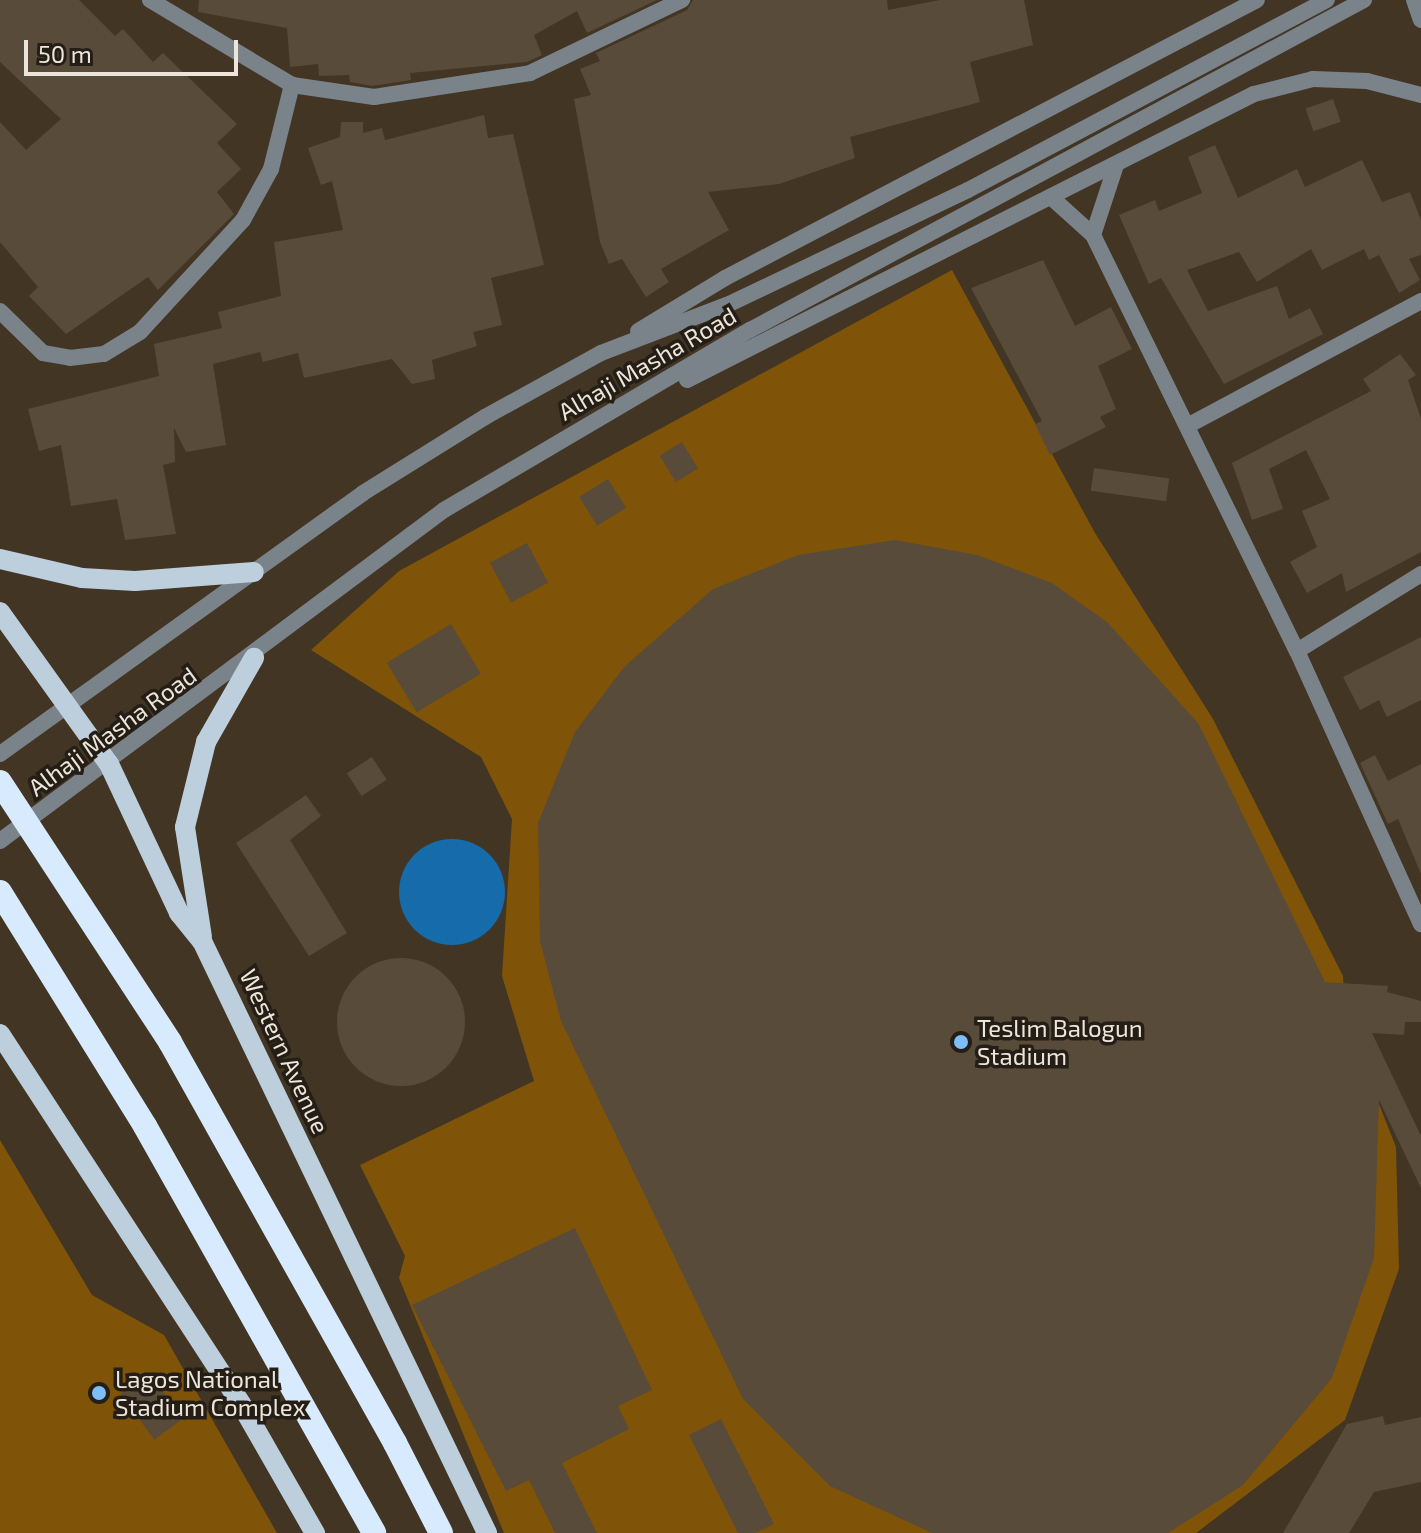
<!DOCTYPE html>
<style>
body{margin:0}
#map{position:relative;width:1421px;height:1533px;overflow:hidden;background:#423524;font-family:"Exo 2",sans-serif}
div>[style]{position:absolute}
[style*='--x']{left:calc(var(--x)*1px);top:calc(var(--y)*1px);width:calc(var(--w)*1px);rotate:calc(var(--a)*1deg)}
.green>*{inset:0;background:#7f5408}
.water>*{inset:0;background:#166baa}
.round{border-radius:50%}
.building>*{inset:0;background:#584b39;transform-origin:0 0}
.minor>*{height:16px;margin:-8px;padding:0 8px;transform-origin:8px;border-radius:8px;background:#7b838a}
.tertiary>*{height:16px;margin:-8px;padding:0 8px;transform-origin:8px;border-radius:8px;background:#7b838a}
.primary>*{height:20px;margin:-10px;padding:0 10px;transform-origin:10px;border-radius:10px;background:#bdcedd}
.motorway>*{height:24px;margin:-12px;padding:0 12px;transform-origin:12px;border-radius:12px;background:#d8ebfe}
.motorway-bridge>*{height:24px;margin:-12px;padding:0 12px;transform-origin:12px;border-radius:12px;background:#d8ebfe}
.dots>*{width:22px;height:22px;translate:-50% -50%;box-sizing:border-box;border:4px solid #241e16;border-radius:50%}
span{translate:-50% -50%;white-space:nowrap;text-align:center;line-height:1.15;-webkit-text-stroke:7px #241e16;paint-order:stroke}
.street-label{font-size:24px;color:#ede5da}
.poi-label{font-size:24px;color:#ede5da}
.left{translate:0 -50%;text-align:left}
.scale{position:absolute;left:24px;top:40px;width:214px;height:36px;box-sizing:border-box;border:4px solid #ede5da;border-top:0;padding-left:10px;font-size:24px;line-height:28px;white-space:nowrap;color:#ede5da;-webkit-text-stroke:6px #241e16;paint-order:stroke}
</style>
<div id="map">
<div class="green">
<div style="clip-path:polygon(952px 270px,1095px 533px,1213px 719px,1343px 976px,1345px 1019px,1396px 1147px,1399px 1269px,1345px 1420px,1196px 1533px,504px 1533px,399px 1278px,405px 1256px,360px 1165px,534px 1081px,502px 976px,512px 819px,481px 757px,311px 650px,399px 571px)"></div>
<div style="clip-path:polygon(0 1140px,92px 1295px,164px 1335px,277px 1533px,0 1533px)"></div>
</div>
<div class="water">
<div class="round" style="left:399px;top:839px;width:106px;height:106px"></div>
</div>
<div class="building">
<div style="clip-path:polygon(0 0,79px 0,115px 36px,123px 29px,153px 62px,163px 53px,237px 124px,217px 143px,241px 169px,217px 192px,234px 214px,158px 290px,148px 277px,66px 334px,29px 296px,38px 287px,0 242px,0 122px,26px 150px,61px 119px,0 62px)"></div>
<div style="clip-path:polygon(199px 0,657px 0,587px 33px,577px 11px,534px 35px,542px 55px,527px 62px,410px 73px,411px 80px,372px 86px,350px 82px,349px 75px,319px 76px,318px 64px,290px 67px,287px 28px,198px 12px)"></div>
<div style="clip-path:polygon(693px 0,887px 0,888px 10px,940px 0,1024px 0,1033px 45px,970px 62px,980px 102px,850px 137px,855px 158px,779px 184px,708px 192px,729px 230px,661px 269px,669px 282px,646px 297px,622px 259px,609px 264px,600px 242px,574px 99px,591px 95px,580px 69px,600px 61px,596px 53px,687px 10px)"></div>
<div style="left:1333px;top:99px;width:24px;height:29px;rotate:71deg"></div>
<div style="clip-path:polygon(484px 115px,488px 138px,513px 134px,544px 265px,491px 278px,502px 325px,473px 332px,477px 346px,432px 360px,435px 379px,412px 384px,392px 359px,304px 378px,298px 353px,263px 362px,260px 352px,213px 364px,226px 445px,186px 452px,174px 428px,175px 462px,163px 465px,176px 534px,125px 540px,117px 499px,71px 506px,61px 445px,39px 451px,28px 409px,159px 376px,154px 344px,222px 328px,218px 312px,281px 296px,274px 242px,343px 230px,332px 181px,321px 185px,308px 148px,340px 137px,341px 122px,363px 122px,363px 133px,382px 128px,385px 140px)"></div>
<div style="clip-path:polygon(1215px 145px,1238px 198px,1297px 169px,1305px 187px,1362px 160px,1382px 202px,1410px 192px,1421px 220px,1421px 255px,1409px 259px,1420px 280px,1399px 293px,1379px 255px,1369px 260px,1364px 249px,1322px 270px,1311px 249px,1257px 282px,1239px 252px,1187px 270px,1208px 311px,1277px 286px,1289px 319px,1310px 308px,1323px 334px,1224px 384px,1161px 278px,1149px 284px,1119px 215px,1155px 200px,1159px 211px,1202px 193px,1188px 157px)"></div>
<div style="clip-path:polygon(1043px 260px,1075px 326px,1111px 307px,1132px 349px,1098px 366px,1116px 409px,1100px 417px,1106px 427px,1050px 455px,1035px 424px,1042px 421px,971px 288px)"></div>
<div style="clip-path:polygon(1400px 354px,1416px 375px,1408px 380px,1421px 419px,1421px 552px,1346px 592px,1342px 573px,1307px 593px,1290px 562px,1317px 547px,1302px 511px,1330px 499px,1306px 450px,1269px 469px,1283px 509px,1252px 520px,1232px 463px,1371px 391px,1363px 379px)"></div>
<div style="left:682px;top:442px;width:31px;height:26px;rotate:59deg"></div>
<div style="left:1094px;top:468px;width:76px;height:23px;rotate:8deg"></div>
<div style="left:608px;top:479px;width:34px;height:34px;rotate:58deg"></div>
<div style="clip-path:polygon(895px 540px,977px 555px,1052px 583px,1107px 622px,1198px 723px,1325px 982px,1388px 986px,1387px 992px,1421px 1001px,1421px 1022px,1405px 1022px,1404px 1035px,1372px 1033px,1421px 1136px,1421px 1188px,1379px 1100px,1374px 1258px,1332px 1378px,1243px 1485px,1168px 1533px,932px 1533px,830px 1486px,743px 1399px,561px 1021px,540px 941px,538px 823px,575px 732px,624px 667px,713px 589px,798px 555px)"></div>
<div style="left:527px;top:543px;width:45px;height:42px;rotate:62deg"></div>
<div style="left:451px;top:624px;width:58px;height:75px;rotate:59deg"></div>
<div style="clip-path:polygon(1421px 637px,1421px 700px,1387px 717px,1379px 700px,1360px 710px,1343px 677px)"></div>
<div style="clip-path:polygon(1375px 755px,1388px 781px,1421px 764px,1421px 874px,1398px 819px,1388px 824px,1360px 763px)"></div>
<div style="left:372px;top:757px;width:27px;height:30px;rotate:57deg"></div>
<div style="clip-path:polygon(306px 795px,321px 816px,290px 840px,347px 933px,309px 956px,236px 843px)"></div>
<div class="round" style="left:337px;top:958px;width:128px;height:128px"></div>
<div style="clip-path:polygon(575px 1228px,652px 1390px,618px 1406px,629px 1429px,562px 1463px,597px 1533px,555px 1533px,529px 1480px,506px 1491px,412px 1305px)"></div>
<div style="left:149px;top:1373px;width:57px;height:35px;rotate:54deg"></div>
<div style="clip-path:polygon(1383px 1416px,1385px 1425px,1421px 1417px,1421px 1482px,1374px 1492px,1349px 1533px,1283px 1533px,1347px 1424px)"></div>
<div style="clip-path:polygon(721px 1419px,774px 1524px,755px 1533px,738px 1533px,689px 1435px)"></div>
</div>
<div class="minor">
<div style="--x:150;--y:0;--w:165;--a:30.9"></div>
<div style="--x:292;--y:85;--w:83;--a:8.3"></div>
<div style="--x:374;--y:97;--w:158;--a:-8.7"></div>
<div style="--x:530;--y:73;--w:169;--a:-25.7"></div>
<div style="--x:1093;--y:235;--w:463;--a:63.9"></div>
<div style="--x:1297;--y:651;--w:300;--a:65.6"></div>
<div style="--x:0;--y:311;--w:60;--a:44.3"></div>
<div style="--x:43;--y:353;--w:27;--a:10"></div>
<div style="--x:70;--y:358;--w:34;--a:-7"></div>
<div style="--x:104;--y:354;--w:42;--a:-31.4"></div>
<div style="--x:140;--y:332;--w:152;--a:-47.4"></div>
<div style="--x:243;--y:220;--w:58;--a:-61.2"></div>
<div style="--x:271;--y:169;--w:87;--a:-76"></div>
<div style="--x:1189;--y:425;--w:263;--a:-28.1"></div>
<div style="--x:1297;--y:651;--w:146;--a:-31.8"></div>
</div>
<div class="tertiary">
<div style="--x:1414;--y:0;--w:21;--a:71"></div>
<div style="--x:1052;--y:198;--w:55;--a:42.1"></div>
<div style="--x:1093;--y:235;--w:74;--a:-71.8"></div>
<div style="--x:638;--y:331;--w:102;--a:-31.3"></div>
<div style="--x:725;--y:278;--w:600;--a:-27.59"></div>
<div style="--x:687;--y:380;--w:635;--a:-26.77"></div>
<div style="--x:1254;--y:94;--w:61;--a:-14.3"></div>
<div style="--x:1313;--y:79;--w:54;--a:2.1"></div>
<div style="--x:1367;--y:81;--w:56;--a:14.5"></div>
<div style="--x:0;--y:754;--w:447;--a:-35.7"></div>
<div style="--x:363;--y:493;--w:144;--a:-31.9"></div>
<div style="--x:485;--y:417;--w:132;--a:-28.9"></div>
<div style="--x:601;--y:353;--w:135;--a:-20.9"></div>
<div style="--x:727;--y:305;--w:267;--a:-25.5"></div>
<div style="--x:968;--y:190;--w:406;--a:-27.9"></div>
<div style="--x:0;--y:841;--w:554;--a:-36.7"></div>
<div style="--x:444;--y:510;--w:355;--a:-30.5"></div>
<div style="--x:750;--y:330;--w:697;--a:-28.26"></div>
</div>
<div class="primary">
<div style="--x:0;--y:559;--w:84;--a:13"></div>
<div style="--x:82;--y:578;--w:53;--a:3.2"></div>
<div style="--x:135;--y:581;--w:119;--a:-4.3"></div>
<div style="--x:0;--y:612;--w:187;--a:54.4"></div>
<div style="--x:109;--y:764;--w:165;--a:64.8"></div>
<div style="--x:179;--y:913;--w:36;--a:51"></div>
<div style="--x:202;--y:941;--w:657;--a:64.29"></div>
<div style="--x:202;--y:937;--w:111;--a:-98.8"></div>
<div style="--x:185;--y:827;--w:88;--a:-76.1"></div>
<div style="--x:206;--y:742;--w:97;--a:-60.3"></div>
<div style="--x:0;--y:1034;--w:442;--a:56.9"></div>
<div style="--x:241;--y:1404;--w:149;--a:60.2"></div>
</div>
<div class="motorway">
<div style="--x:0;--y:892;--w:275;--a:58.2"></div>
<div style="--x:145;--y:1126;--w:467;--a:60.6"></div>
<div style="--x:395;--y:1443;--w:101;--a:62.9"></div>
</div>
<div class="motorway-bridge">
<div style="--x:0;--y:782;--w:311;--a:56.8"></div>
<div style="--x:170;--y:1042;--w:460;--a:60.7"></div>
</div>
<div class="dots">
<div style="left:961px;top:1042px;background:#7dbef9"></div>
<div style="left:99px;top:1393px;background:#7dbef9"></div>
</div>
<div class="street-label">
<span style="left:647px;top:363px;rotate:-30deg">Alhaji Masha Road</span>
<span style="left:112px;top:731px;rotate:-36deg">Alhaji Masha Road</span>
<span style="left:285px;top:1051px;rotate:65deg">Western Avenue</span>
</div>
<div class="poi-label">
<span class="left" style="left:977px;top:1042px">Teslim Balogun<br>Stadium</span>
<span class="left" style="left:115px;top:1393px">Lagos National<br>Stadium Complex</span>
</div>
<div class="scale">50 m</div>
</div>
